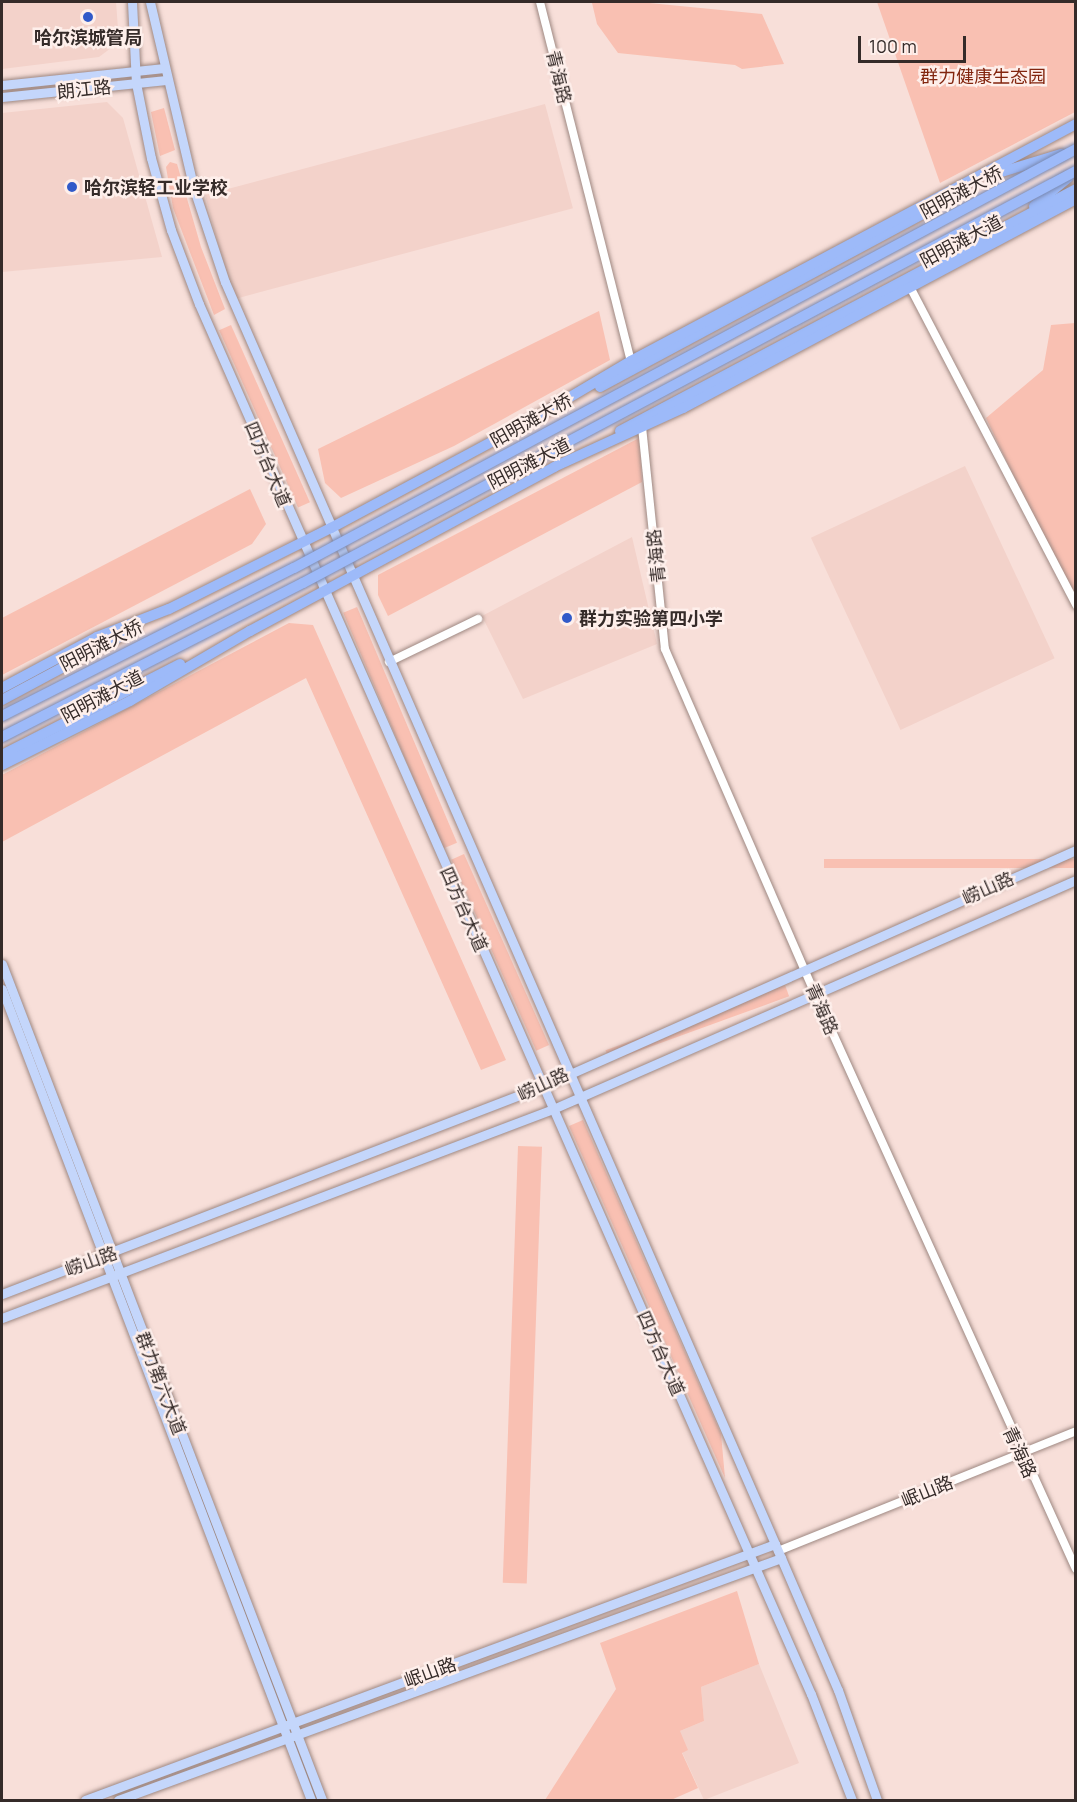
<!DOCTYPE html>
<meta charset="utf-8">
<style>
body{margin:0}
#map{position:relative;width:1077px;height:1802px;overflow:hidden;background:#f8dfd9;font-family:Manrope,"Noto Sans SC",sans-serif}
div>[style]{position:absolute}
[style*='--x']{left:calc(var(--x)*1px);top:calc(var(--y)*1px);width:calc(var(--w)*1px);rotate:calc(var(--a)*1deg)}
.built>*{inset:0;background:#f3d2ca;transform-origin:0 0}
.green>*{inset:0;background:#f9c0b2;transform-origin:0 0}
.roads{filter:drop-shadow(0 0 2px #9e8882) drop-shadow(0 0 2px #9e8882)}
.minor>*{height:8px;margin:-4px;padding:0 4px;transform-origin:4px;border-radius:4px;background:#fff}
.major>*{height:9px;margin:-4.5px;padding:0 4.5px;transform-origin:4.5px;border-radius:4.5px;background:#c4d6fb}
.highway>*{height:10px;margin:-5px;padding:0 5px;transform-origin:5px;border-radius:5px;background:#9dbaf9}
.bridges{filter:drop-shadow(0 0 2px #7988b0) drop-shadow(0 0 2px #7988b0)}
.highway-bridge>*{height:10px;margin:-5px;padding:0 5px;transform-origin:5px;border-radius:5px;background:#9dbaf9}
.dots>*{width:16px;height:16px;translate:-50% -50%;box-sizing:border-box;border:3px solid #feefeb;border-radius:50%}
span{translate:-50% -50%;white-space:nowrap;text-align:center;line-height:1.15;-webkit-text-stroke:5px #feefeb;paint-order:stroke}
.poi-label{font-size:18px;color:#352b29;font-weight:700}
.left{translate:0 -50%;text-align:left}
.park-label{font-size:18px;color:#82250e}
.street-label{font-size:18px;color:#352b29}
.frame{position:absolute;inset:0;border:3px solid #352b29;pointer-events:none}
.scale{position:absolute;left:858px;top:36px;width:108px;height:27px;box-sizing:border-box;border:3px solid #352b29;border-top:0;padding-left:8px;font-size:18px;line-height:21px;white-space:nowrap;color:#352b29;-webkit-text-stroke:4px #feefeb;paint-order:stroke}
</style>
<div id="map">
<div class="built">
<div style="clip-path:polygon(2px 2px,116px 2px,119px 42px,99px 57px,2px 69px)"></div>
<div style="clip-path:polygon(107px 102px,123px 118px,162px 257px,2px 272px,2px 113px)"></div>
<div style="left:545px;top:104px;width:108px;height:352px;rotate:75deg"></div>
<div style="left:965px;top:466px;width:212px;height:170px;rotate:65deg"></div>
<div style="clip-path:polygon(632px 537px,657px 644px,523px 699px,482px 616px)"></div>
<div style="clip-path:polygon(759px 1664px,799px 1763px,704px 1800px,682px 1752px,680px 1731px,704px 1721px,701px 1687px)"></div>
</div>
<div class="green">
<div style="clip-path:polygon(596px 2px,639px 2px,762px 14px,784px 64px,742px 69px,735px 65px,618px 53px,597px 24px,592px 3px)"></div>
<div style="clip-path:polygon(877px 2px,1075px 2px,1075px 112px,940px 183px)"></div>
<div style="clip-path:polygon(164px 108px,175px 150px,160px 156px,151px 112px)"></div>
<div style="clip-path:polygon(170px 162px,177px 164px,201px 247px,225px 309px,214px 315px,173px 208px,166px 167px)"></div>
<div style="clip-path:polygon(599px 311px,610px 360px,454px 446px,341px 498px,325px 483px,318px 449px)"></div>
<div style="clip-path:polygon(1075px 323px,1075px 605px,986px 418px,1043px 370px,1051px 325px)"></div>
<div style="left:231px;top:325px;width:194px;height:13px;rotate:66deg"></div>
<div style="clip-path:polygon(639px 438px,642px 482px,388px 616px,378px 595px,378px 575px)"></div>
<div style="clip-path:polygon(250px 489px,266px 524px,252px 544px,2px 675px,2px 618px)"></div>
<div style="left:357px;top:607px;width:256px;height:15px;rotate:67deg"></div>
<div style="clip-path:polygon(289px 623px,313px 625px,506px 1060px,481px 1070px,306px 678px,2px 842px,2px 775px)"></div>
<div style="left:464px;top:854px;width:209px;height:14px;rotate:66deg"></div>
<div style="left:1075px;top:859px;width:9px;height:251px;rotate:90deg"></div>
<div style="left:785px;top:985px;width:12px;height:191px;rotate:70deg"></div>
<div style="clip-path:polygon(583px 1120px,721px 1434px,725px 1478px,569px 1126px)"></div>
<div style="left:518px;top:1146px;width:24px;height:437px;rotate:2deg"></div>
<div style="clip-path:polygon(737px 1591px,759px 1664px,701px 1687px,704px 1721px,680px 1731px,688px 1750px,682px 1753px,698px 1788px,671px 1800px,545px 1800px,616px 1689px,600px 1643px)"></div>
</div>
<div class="roads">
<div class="minor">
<div style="--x:540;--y:2;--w:370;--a:75.8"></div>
<div style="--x:910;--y:287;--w:359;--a:62.4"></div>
<div style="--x:642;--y:427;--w:223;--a:84.1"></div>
<div style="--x:665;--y:649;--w:376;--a:66.5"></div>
<div style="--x:815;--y:994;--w:631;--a:65.59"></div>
<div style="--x:389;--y:662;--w:99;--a:-25.8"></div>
<div style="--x:778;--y:1551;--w:321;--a:-21.9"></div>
</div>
<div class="major">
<div style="--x:132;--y:2;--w:81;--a:87.2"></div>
<div style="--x:136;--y:83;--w:76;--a:78.7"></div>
<div style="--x:151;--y:158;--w:75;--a:74.5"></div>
<div style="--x:171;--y:230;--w:79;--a:69.3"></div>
<div style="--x:199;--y:304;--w:1519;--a:66.24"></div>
<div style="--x:811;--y:1694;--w:114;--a:68.9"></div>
<div style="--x:150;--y:2;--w:189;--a:76.8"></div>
<div style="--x:193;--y:186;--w:101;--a:71.6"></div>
<div style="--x:225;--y:282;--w:1377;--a:66.45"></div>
<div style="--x:775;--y:1544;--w:159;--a:66.7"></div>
<div style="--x:838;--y:1690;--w:117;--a:70.5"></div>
<div style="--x:2;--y:85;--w:163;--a:-6"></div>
<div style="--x:2;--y:97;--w:165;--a:-5.9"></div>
<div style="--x:2;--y:964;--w:895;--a:69.05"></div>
<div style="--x:2;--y:989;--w:868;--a:69.14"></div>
<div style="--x:2;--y:1294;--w:580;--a:-21.03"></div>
<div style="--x:543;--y:1086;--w:583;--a:-23.88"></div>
<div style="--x:2;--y:1318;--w:589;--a:-20.77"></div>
<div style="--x:553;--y:1109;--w:571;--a:-23.65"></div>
<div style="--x:85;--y:1800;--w:736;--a:-20.36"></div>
<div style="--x:118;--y:1800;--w:706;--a:-20.05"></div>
</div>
<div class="highway">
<div style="--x:995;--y:174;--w:69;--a:-16.9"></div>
<div style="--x:1034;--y:206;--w:44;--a:-39.5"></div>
<div style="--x:600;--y:387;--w:374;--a:-28.2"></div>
<div style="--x:620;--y:431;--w:516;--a:-27.95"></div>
<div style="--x:2;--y:688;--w:108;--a:-28.2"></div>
<div style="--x:97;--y:637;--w:77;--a:-21.3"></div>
<div style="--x:169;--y:609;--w:181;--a:-26.6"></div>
<div style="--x:331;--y:528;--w:216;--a:-28.2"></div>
<div style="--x:521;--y:426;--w:128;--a:-30.6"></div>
<div style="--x:631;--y:361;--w:504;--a:-28.04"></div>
<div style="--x:2;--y:700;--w:152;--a:-28.2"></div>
<div style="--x:2;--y:755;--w:200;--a:-27.1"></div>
<div style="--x:2;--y:765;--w:143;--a:-26.6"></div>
<div style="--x:130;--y:701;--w:139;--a:-30.3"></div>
<div style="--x:250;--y:631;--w:345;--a:-28.3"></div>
<div style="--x:554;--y:467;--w:142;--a:-24.6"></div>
<div style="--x:683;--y:408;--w:445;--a:-28"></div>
</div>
</div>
<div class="bridges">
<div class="highway-bridge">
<div style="--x:2;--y:716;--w:327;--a:-26.9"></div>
<div style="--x:294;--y:568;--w:887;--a:-28.18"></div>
<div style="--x:2;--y:737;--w:338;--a:-27.1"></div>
<div style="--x:303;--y:583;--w:876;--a:-28.06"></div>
</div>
</div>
<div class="dots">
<div style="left:88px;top:17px;background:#315ac9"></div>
<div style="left:72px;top:187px;background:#315ac9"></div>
<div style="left:567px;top:618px;background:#315ac9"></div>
</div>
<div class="poi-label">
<span style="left:88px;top:37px">哈尔滨城管局</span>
<span class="left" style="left:84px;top:187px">哈尔滨轻工业学校</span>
<span class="left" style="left:579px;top:618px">群力实验第四小学</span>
</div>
<div class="park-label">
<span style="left:983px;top:76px">群力健康生态园</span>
</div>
<div class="street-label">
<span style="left:559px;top:77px;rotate:76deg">青海路</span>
<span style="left:84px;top:89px;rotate:-6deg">朗江路</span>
<span style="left:961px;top:192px;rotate:-28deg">阳明滩大桥</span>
<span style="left:961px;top:241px;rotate:-28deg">阳明滩大道</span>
<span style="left:531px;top:420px;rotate:-29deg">阳明滩大桥</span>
<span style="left:529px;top:463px;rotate:-27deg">阳明滩大道</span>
<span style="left:268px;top:464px;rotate:67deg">四方台大道</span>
<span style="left:656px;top:556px;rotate:-96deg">青海路</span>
<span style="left:101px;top:645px;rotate:-27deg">阳明滩大桥</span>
<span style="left:102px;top:696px;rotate:-28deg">阳明滩大道</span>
<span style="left:988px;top:888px;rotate:-24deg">崂山路</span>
<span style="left:464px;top:909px;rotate:66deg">四方台大道</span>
<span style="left:822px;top:1009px;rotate:66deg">青海路</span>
<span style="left:543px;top:1084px;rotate:-25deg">崂山路</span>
<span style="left:91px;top:1261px;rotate:-20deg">崂山路</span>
<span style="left:661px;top:1353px;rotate:66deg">四方台大道</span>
<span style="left:161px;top:1383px;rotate:69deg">群力第六大道</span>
<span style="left:1020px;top:1452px;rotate:65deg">青海路</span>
<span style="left:927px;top:1491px;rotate:-22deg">岷山路</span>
<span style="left:430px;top:1672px;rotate:-20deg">岷山路</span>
</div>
<div class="frame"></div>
<div class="scale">100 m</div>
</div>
